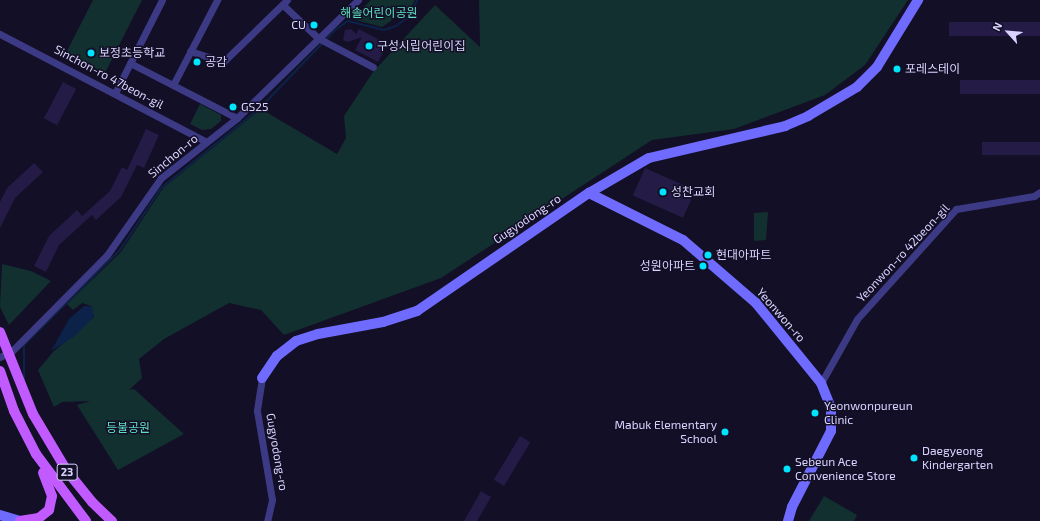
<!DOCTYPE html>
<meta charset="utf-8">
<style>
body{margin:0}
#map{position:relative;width:1040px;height:521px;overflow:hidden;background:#130f26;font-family:"Exo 2","Noto Sans KR",sans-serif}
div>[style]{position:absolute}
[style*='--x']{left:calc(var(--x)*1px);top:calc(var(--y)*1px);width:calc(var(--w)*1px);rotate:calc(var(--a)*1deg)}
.green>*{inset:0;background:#12302f}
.water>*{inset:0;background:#0c2248}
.stream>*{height:2px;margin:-1px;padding:0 1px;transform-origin:1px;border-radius:1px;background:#0c2248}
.building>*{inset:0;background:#241b47;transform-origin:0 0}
.street>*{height:7px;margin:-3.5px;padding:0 3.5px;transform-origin:3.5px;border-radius:3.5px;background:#3d3a85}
.secondary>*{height:10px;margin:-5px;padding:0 5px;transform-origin:5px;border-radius:5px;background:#6f6bff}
.primary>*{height:10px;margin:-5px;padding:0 5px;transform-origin:5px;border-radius:5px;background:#c25bff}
.primary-bridge>*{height:10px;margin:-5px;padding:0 5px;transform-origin:5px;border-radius:5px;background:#c25bff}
.dots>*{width:11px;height:11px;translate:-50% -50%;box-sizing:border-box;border:2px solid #130f26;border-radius:50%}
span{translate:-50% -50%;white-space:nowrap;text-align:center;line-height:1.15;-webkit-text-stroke:3px #130f26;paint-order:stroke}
.shield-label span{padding:1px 3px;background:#130f26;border:1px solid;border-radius:3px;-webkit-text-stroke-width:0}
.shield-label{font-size:11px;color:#d9d4ff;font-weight:700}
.park-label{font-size:12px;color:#5fe0c0}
.poi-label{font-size:12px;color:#d9d4ff}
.right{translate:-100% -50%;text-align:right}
.left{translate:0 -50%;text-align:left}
.street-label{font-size:12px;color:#d9d4ff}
.north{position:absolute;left:988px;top:12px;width:40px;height:40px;-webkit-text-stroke:3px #130f26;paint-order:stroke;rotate:297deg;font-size:11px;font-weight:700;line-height:16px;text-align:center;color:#d9d4ff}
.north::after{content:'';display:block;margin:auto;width:14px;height:18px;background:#d9d4ff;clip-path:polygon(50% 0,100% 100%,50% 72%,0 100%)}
</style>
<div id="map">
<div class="green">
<div style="clip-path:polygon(93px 0,142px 0,105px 73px,66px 53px)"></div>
<div style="clip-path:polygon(371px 0,415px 0,412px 6px,382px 27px,352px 19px)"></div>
<div style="clip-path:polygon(479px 0,908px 0,865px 65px,825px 95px,734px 129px,652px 140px,441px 278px,284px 335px,261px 310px,229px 303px,164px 339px,139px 359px,142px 378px,129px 390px,134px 389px,184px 434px,118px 470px,77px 405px,90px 401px,62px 402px,54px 407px,38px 370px,53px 352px,94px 317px,91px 306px,82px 303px,73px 310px,67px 304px,121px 252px,163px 188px,261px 109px,337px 154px,346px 138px,344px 116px,373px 72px,435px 5px,480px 47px)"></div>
<div style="clip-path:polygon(200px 104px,221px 115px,221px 121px,211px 129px,202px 130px,190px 124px)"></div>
<div style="clip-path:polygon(768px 212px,766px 240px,754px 241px,754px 213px)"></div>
<div style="clip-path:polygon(2px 264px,31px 271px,51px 281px,9px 325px,0 307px)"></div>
<div style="clip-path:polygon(824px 496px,857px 515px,854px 521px,809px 521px)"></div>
</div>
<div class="water">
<div style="clip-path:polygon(84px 306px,92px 306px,94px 317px,75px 336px,51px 351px,69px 319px)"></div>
</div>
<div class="stream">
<div style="--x:24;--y:379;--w:34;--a:-90"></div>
<div style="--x:24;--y:345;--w:135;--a:-44.7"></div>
<div style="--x:120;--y:250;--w:74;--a:-56.5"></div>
<div style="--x:161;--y:188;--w:127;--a:-38.9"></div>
<div style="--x:260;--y:108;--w:108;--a:-46.1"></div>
<div style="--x:335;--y:30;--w:16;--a:-35"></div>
<div style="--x:348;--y:21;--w:37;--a:14"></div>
<div style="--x:384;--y:30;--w:13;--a:-18"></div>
<div style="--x:396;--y:26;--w:17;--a:-36"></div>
<div style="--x:410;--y:16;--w:17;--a:-66"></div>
</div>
<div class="building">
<div style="left:1040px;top:22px;width:14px;height:91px;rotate:90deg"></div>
<div style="clip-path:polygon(351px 29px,356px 34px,359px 29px,383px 42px,380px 48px,384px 50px,378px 62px,355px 50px,362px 37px,348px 42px,343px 40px,345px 30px)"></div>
<div style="left:1040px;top:80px;width:14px;height:80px;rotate:90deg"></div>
<div style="left:63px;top:82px;width:15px;height:41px;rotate:28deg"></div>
<div style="clip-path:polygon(146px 129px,159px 135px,144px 168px,137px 165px,121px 197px,96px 220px,92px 215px,59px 245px,46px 272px,34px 266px,49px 236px,77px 210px,82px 216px,110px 191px,122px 167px,127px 170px)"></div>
<div style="left:1040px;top:142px;width:13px;height:58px;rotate:90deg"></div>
<div style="clip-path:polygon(34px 163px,43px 172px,15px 198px,0 228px,0 202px,7px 188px)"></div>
<div style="left:645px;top:168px;width:55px;height:30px;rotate:24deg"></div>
<div style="left:520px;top:436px;width:12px;height:51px;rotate:31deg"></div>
<div style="clip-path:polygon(481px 491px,491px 497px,477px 521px,464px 521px)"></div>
</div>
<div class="street">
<div style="--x:283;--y:5;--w:48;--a:43.3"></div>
<div style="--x:318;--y:38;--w:62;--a:27.8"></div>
<div style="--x:0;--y:34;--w:233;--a:27.6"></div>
<div style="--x:190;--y:51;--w:35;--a:18"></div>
<div style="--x:223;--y:62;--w:89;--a:-44.1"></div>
<div style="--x:130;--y:63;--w:120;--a:27.2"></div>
<div style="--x:173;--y:85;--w:96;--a:-62.6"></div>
<div style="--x:115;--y:93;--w:104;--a:-63.2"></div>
<div style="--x:0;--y:357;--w:13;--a:-27"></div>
<div style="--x:12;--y:351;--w:135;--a:-45.3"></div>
<div style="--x:107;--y:255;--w:94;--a:-55"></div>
<div style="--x:161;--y:178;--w:97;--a:-38.3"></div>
<div style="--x:237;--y:118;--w:169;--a:-44.3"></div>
<div style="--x:262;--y:378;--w:33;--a:99"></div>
<div style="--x:257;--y:411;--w:90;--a:80.4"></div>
<div style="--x:272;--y:500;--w:22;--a:103"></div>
<div style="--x:821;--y:383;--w:73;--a:-60.6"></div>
<div style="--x:857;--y:319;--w:148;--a:-48"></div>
<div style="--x:956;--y:209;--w:79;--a:-9.5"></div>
<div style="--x:1034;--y:196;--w:7;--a:-34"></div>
</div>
<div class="secondary">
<div style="--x:589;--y:193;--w:105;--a:26.6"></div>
<div style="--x:683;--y:240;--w:96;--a:40.8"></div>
<div style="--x:756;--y:303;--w:103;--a:50.9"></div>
<div style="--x:821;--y:383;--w:27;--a:68"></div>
<div style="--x:831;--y:408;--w:23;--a:90"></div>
<div style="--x:831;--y:431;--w:85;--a:117.2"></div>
<div style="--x:792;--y:507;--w:15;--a:106"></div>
<div style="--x:262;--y:378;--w:27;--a:-56"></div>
<div style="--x:277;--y:356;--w:24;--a:-38"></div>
<div style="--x:296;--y:341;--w:23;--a:-18"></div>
<div style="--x:318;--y:334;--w:66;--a:-10.5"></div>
<div style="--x:383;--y:322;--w:36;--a:-18"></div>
<div style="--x:417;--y:311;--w:209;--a:-34.5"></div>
<div style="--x:589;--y:193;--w:69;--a:-30.3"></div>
<div style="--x:649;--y:158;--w:140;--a:-13.2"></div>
<div style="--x:785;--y:126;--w:25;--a:-23"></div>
<div style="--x:808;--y:116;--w:57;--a:-30.6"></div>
<div style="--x:857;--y:87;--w:28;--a:-45"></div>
<div style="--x:877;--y:67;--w:79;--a:-58.5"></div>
<div style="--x:0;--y:515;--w:21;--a:17"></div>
</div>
<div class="primary">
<div style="--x:0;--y:371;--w:42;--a:70.7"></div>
<div style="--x:14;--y:411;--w:48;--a:62.9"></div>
<div style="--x:36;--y:454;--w:84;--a:53.3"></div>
<div style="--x:33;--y:414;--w:66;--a:59.2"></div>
<div style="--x:67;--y:471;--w:40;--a:51"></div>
<div style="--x:92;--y:502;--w:28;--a:44"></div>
<div style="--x:20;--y:521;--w:19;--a:-9"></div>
<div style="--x:39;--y:518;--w:13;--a:-39"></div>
<div style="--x:49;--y:510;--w:14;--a:-78"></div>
<div style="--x:52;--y:496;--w:25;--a:-111"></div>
</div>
<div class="primary-bridge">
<div style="--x:0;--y:332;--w:88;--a:68.1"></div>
</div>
<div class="dots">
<div style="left:314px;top:25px;background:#00e5ff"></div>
<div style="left:369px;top:46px;background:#00e5ff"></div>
<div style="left:91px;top:53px;background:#00e5ff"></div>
<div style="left:197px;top:62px;background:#00e5ff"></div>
<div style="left:897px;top:69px;background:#00e5ff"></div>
<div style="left:233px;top:107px;background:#00e5ff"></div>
<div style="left:663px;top:192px;background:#00e5ff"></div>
<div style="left:708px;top:255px;background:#00e5ff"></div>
<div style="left:703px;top:266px;background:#00e5ff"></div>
<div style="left:815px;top:413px;background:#00e5ff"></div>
<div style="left:725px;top:432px;background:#00e5ff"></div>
<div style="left:914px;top:458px;background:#00e5ff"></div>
<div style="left:787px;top:469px;background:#00e5ff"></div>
</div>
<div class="shield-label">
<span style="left:67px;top:472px">23</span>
</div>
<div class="park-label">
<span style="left:379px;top:13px">해솔어린이공원</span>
<span style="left:128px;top:428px">등불공원</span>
</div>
<div class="poi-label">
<span class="right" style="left:306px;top:25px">CU</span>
<span class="left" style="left:377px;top:46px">구성시립어린이집</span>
<span class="left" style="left:99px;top:53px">보정초등학교</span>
<span class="left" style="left:205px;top:62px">공감</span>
<span class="left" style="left:905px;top:69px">포레스테이</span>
<span class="left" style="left:241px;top:107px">GS25</span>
<span class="left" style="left:671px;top:192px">성찬교회</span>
<span class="left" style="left:716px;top:255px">현대아파트</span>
<span class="right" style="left:695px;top:266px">성원아파트</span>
<span class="left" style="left:824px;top:413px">Yeonwonpureun<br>Clinic</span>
<span class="right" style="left:717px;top:432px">Mabuk Elementary<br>School</span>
<span class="left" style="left:922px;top:458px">Daegyeong<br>Kindergarten</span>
<span class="left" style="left:795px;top:469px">Sebeun Ace<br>Convenience Store</span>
</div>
<div class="street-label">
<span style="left:109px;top:77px;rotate:28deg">Sinchon-ro 47beon-gil</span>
<span style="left:173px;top:156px;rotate:-40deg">Sinchon-ro</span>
<span style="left:527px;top:219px;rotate:-34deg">Gugyodong-ro</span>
<span style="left:903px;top:253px;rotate:-47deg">Yeonwon-ro 42beon-gil</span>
<span style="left:781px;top:315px;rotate:49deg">Yeonwon-ro</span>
<span style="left:277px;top:452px;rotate:80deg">Gugyodong-ro</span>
</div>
<div class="north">N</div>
</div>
